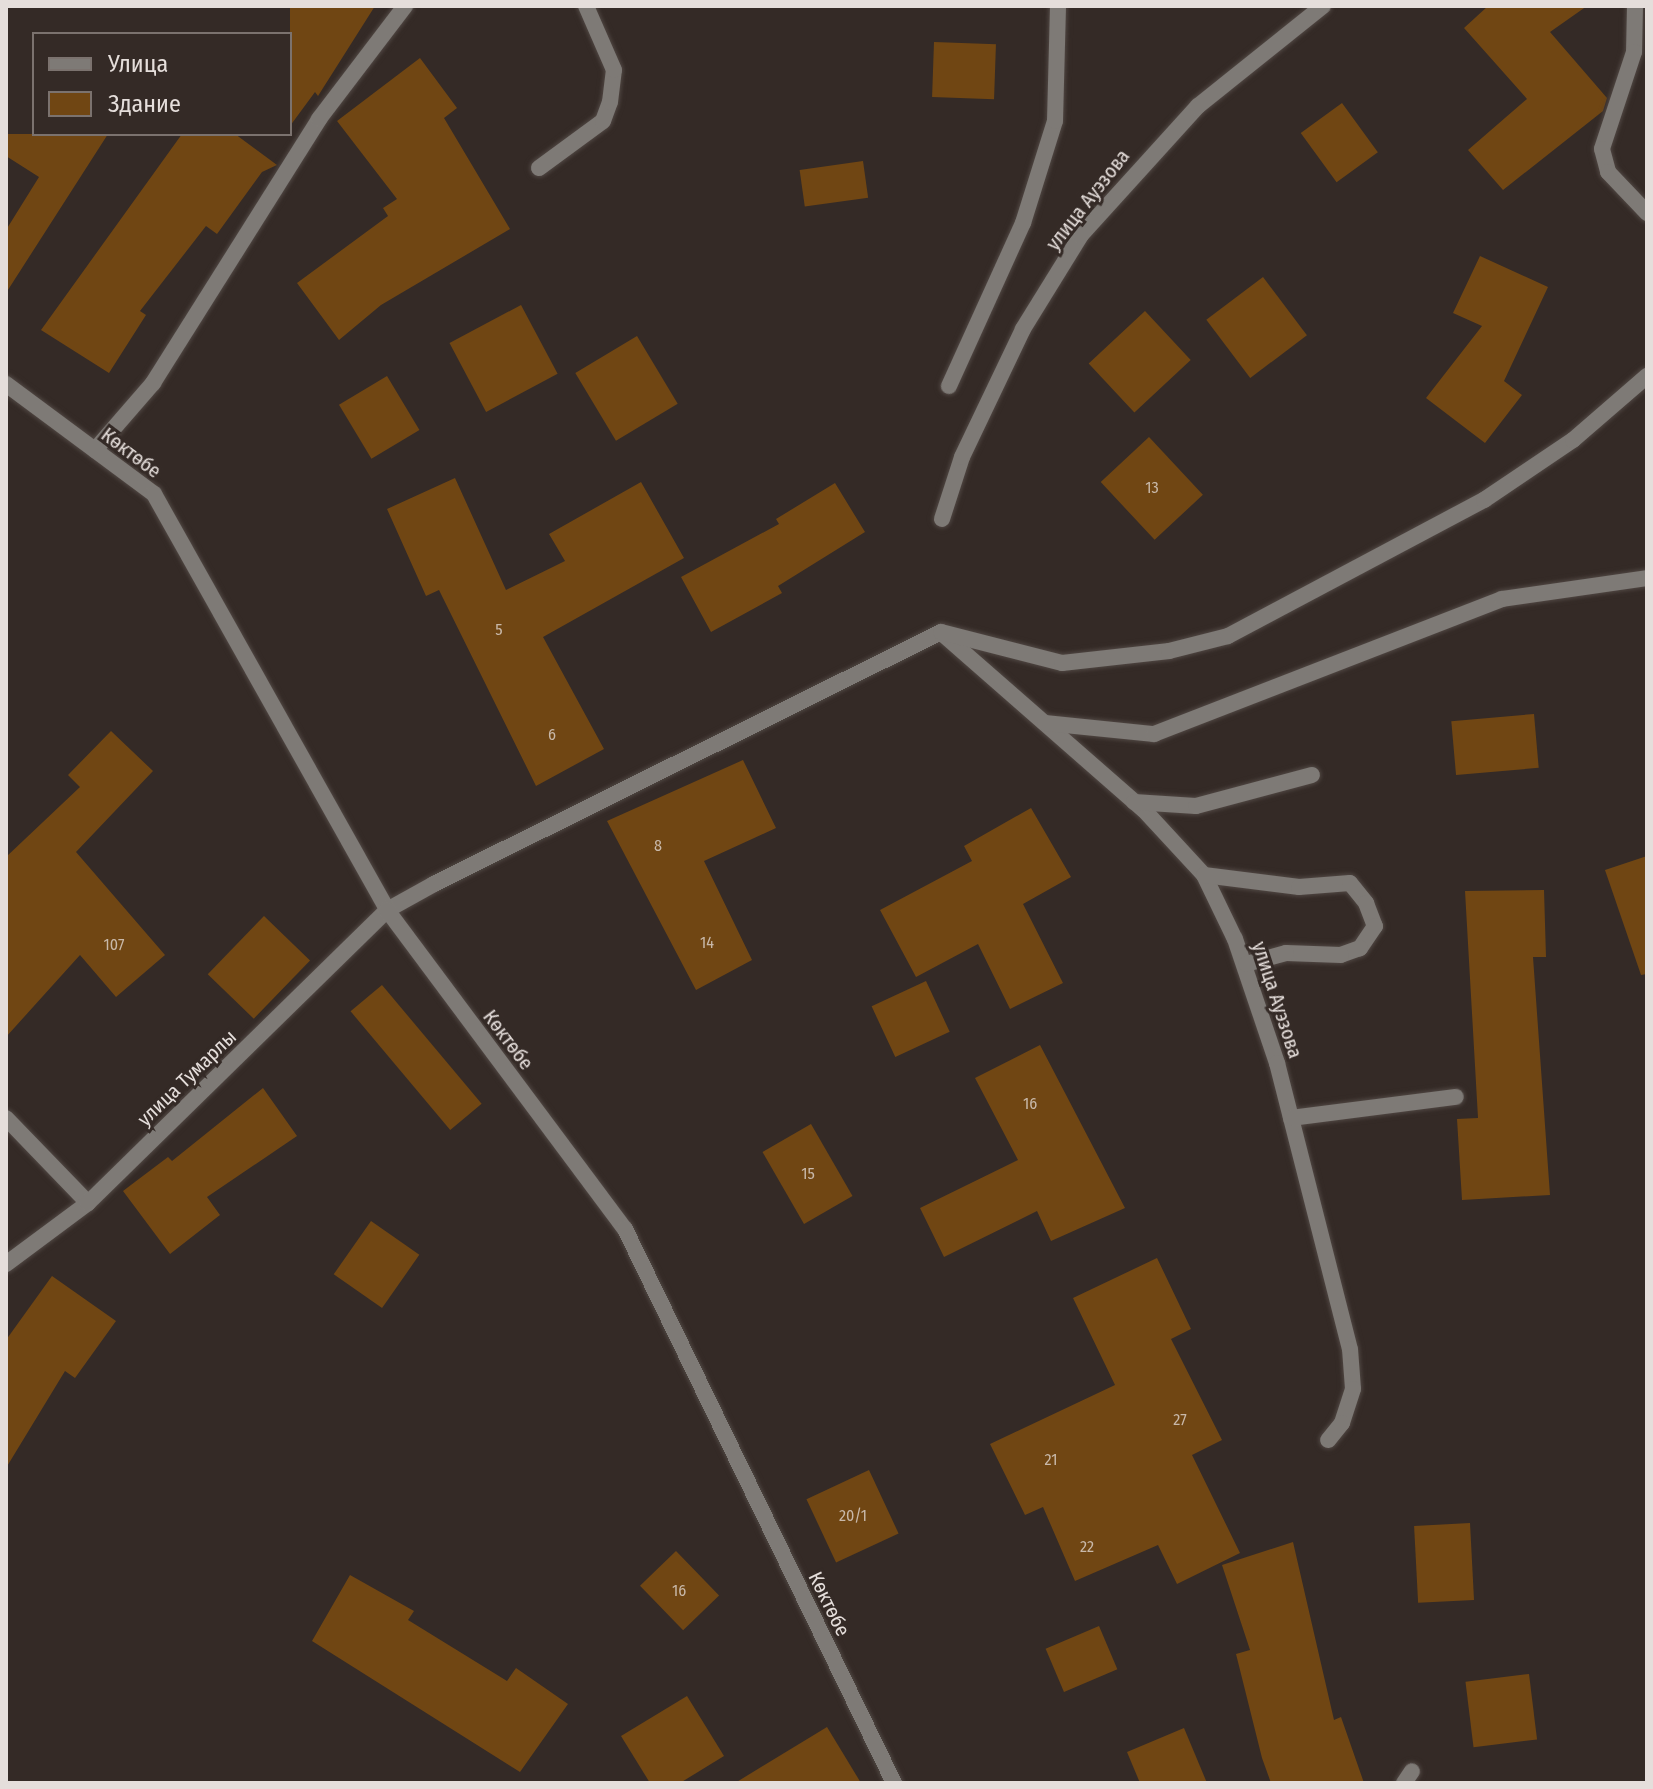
<!DOCTYPE html>
<meta charset="utf-8">
<style>
body{margin:0}
#map{position:relative;width:1653px;height:1789px;overflow:hidden;background:#342a26;font-family:"Fira Sans Condensed",sans-serif}
div>[style]{position:absolute}
[style*='--x']{left:calc(var(--x)*1px);top:calc(var(--y)*1px);width:calc(var(--w)*1px);rotate:calc(var(--a)*1deg)}
.building>*{inset:0;background:#704613;transform-origin:0 0}
.roads{filter:drop-shadow(0 0 2px #504743) drop-shadow(0 0 2px #504743)}
.service>*{height:16px;margin:-8px;padding:0 8px;transform-origin:8px;border-radius:8px;background:#7e7a76}
.minor>*{height:16px;margin:-8px;padding:0 8px;transform-origin:8px;border-radius:8px;background:#7e7a76}
.tertiary>*{height:16px;margin:-8px;padding:0 8px;transform-origin:8px;border-radius:8px;background:#7e7a76}
span{translate:-50% -50%;white-space:nowrap;text-align:center;line-height:1.15;-webkit-text-stroke:6px #342a26;paint-order:stroke}
.number-label{font-size:16px;color:#c8b8a9}
.number-label span{-webkit-text-stroke-width:0}
.street-label{font-size:20px;color:#e5dedb}
.frame{position:absolute;inset:0;border:8px solid #e5dedb;pointer-events:none}
.legend{position:absolute;left:32px;top:32px;width:260px;height:104px;box-sizing:border-box;background:#342a26;border:2px solid #7b726e;margin:0;padding:10px 14px;list-style:none;font-size:24px;color:#e5dedb}
.legend li{display:flex;align-items:center;gap:16px;height:40px}
.legend b{width:40px;border:2px solid #7b726e}
</style>
<div id="map">
<div class="building">
<div style="clip-path:polygon(290px 6px,375px 6px,318px 96px,315px 92px,290px 126px)"></div>
<div style="clip-path:polygon(1488px 6px,1587px 6px,1550px 32px,1607px 98px,1603px 111px,1503px 190px,1468px 150px,1527px 99px,1464px 28px)"></div>
<div style="left:934px;top:42px;width:62px;height:55px;rotate:2deg"></div>
<div style="clip-path:polygon(420px 58px,457px 108px,444px 118px,510px 229px,381px 305px,339px 340px,297px 283px,388px 216px,383px 208px,397px 199px,337px 121px)"></div>
<div style="left:1342px;top:103px;width:61px;height:51px;rotate:54deg"></div>
<div style="clip-path:polygon(6px 134px,108px 134px,6px 293px,6px 230px,39px 177px,6px 156px)"></div>
<div style="clip-path:polygon(182px 134px,235px 134px,277px 165px,262px 172px,217px 234px,206px 226px,140px 311px,146px 315px,109px 373px,41px 330px)"></div>
<div style="left:863px;top:161px;width:37px;height:64px;rotate:82deg"></div>
<div style="clip-path:polygon(1480px 256px,1548px 287px,1504px 381px,1522px 395px,1485px 443px,1426px 398px,1482px 326px,1453px 313px)"></div>
<div style="left:1263px;top:277px;width:73px;height:71px;rotate:53deg"></div>
<div style="left:521px;top:305px;width:78px;height:81px;rotate:62deg"></div>
<div style="left:1145px;top:311px;width:67px;height:77px;rotate:47deg"></div>
<div style="left:637px;top:336px;width:79px;height:72px;rotate:59deg"></div>
<div style="left:387px;top:376px;width:63px;height:56px;rotate:59deg"></div>
<div style="left:1149px;top:437px;width:79px;height:66px;rotate:47deg"></div>
<div style="clip-path:polygon(455px 478px,506px 590px,565px 561px,549px 534px,641px 482px,684px 558px,543px 637px,604px 749px,536px 786px,439px 590px,426px 596px,387px 509px)"></div>
<div style="clip-path:polygon(835px 483px,865px 532px,778px 586px,782px 593px,711px 632px,681px 577px,779px 524px,776px 519px)"></div>
<div style="left:1534px;top:714px;width:54px;height:83px;rotate:85deg"></div>
<div style="clip-path:polygon(111px 731px,153px 771px,76px 852px,165px 955px,116px 997px,80px 955px,6px 1037px,6px 857px,80px 787px,68px 775px)"></div>
<div style="clip-path:polygon(743px 760px,776px 828px,704px 861px,752px 960px,696px 990px,607px 821px)"></div>
<div style="clip-path:polygon(1031px 808px,1071px 877px,1023px 904px,1063px 983px,1010px 1009px,978px 944px,916px 977px,880px 910px,972px 861px,964px 846px)"></div>
<div style="clip-path:polygon(1647px 856px,1647px 974px,1641px 975px,1605px 870px)"></div>
<div style="clip-path:polygon(1544px 890px,1546px 957px,1533px 957px,1550px 1195px,1462px 1200px,1457px 1119px,1478px 1118px,1465px 891px)"></div>
<div style="left:264px;top:916px;width:64px;height:81px;rotate:44deg"></div>
<div style="left:926px;top:981px;width:56px;height:60px;rotate:65deg"></div>
<div style="left:382px;top:985px;width:155px;height:41px;rotate:50deg"></div>
<div style="clip-path:polygon(1040px 1045px,1125px 1208px,1051px 1241px,1037px 1211px,944px 1257px,920px 1208px,1018px 1160px,975px 1078px)"></div>
<div style="clip-path:polygon(263px 1088px,297px 1136px,207px 1197px,220px 1215px,170px 1254px,123px 1191px,168px 1157px,172px 1161px)"></div>
<div style="left:811px;top:1124px;width:83px;height:56px;rotate:60deg"></div>
<div style="left:371px;top:1221px;width:59px;height:65px;rotate:35deg"></div>
<div style="clip-path:polygon(1157px 1258px,1191px 1329px,1171px 1339px,1222px 1440px,1192px 1455px,1240px 1553px,1177px 1584px,1158px 1545px,1075px 1581px,1043px 1507px,1025px 1515px,990px 1444px,1115px 1385px,1073px 1298px)"></div>
<div style="clip-path:polygon(52px 1276px,116px 1321px,75px 1378px,65px 1371px,6px 1468px,6px 1340px)"></div>
<div style="left:869px;top:1470px;width:70px;height:69px;rotate:65deg"></div>
<div style="left:1470px;top:1523px;width:77px;height:56px;rotate:87deg"></div>
<div style="clip-path:polygon(1293px 1542px,1334px 1720px,1341px 1717px,1364px 1783px,1271px 1783px,1262px 1758px,1236px 1654px,1250px 1650px,1222px 1565px)"></div>
<div style="left:676px;top:1551px;width:62px;height:50px;rotate:46deg"></div>
<div style="clip-path:polygon(350px 1575px,414px 1611px,408px 1620px,507px 1681px,516px 1668px,568px 1704px,520px 1772px,312px 1641px)"></div>
<div style="left:1099px;top:1626px;width:47px;height:58px;rotate:67deg"></div>
<div style="left:1529px;top:1674px;width:66px;height:64px;rotate:83deg"></div>
<div style="clip-path:polygon(687px 1696px,724px 1756px,680px 1783px,650px 1783px,621px 1736px)"></div>
<div style="clip-path:polygon(827px 1727px,861px 1783px,735px 1783px)"></div>
<div style="clip-path:polygon(1184px 1728px,1207px 1783px,1140px 1783px,1127px 1752px)"></div>
</div>
<div class="roads">
<div class="service">
<div style="--x:1404;--y:1783;--w:14;--a:-56"></div>
</div>
<div class="minor">
<div style="--x:1635;--y:6;--w:46;--a:91.2"></div>
<div style="--x:1634;--y:52;--w:102;--a:108.3"></div>
<div style="--x:1602;--y:149;--w:24;--a:75"></div>
<div style="--x:1608;--y:172;--w:57;--a:46.4"></div>
<div style="--x:539;--y:168;--w:79;--a:-36.3"></div>
<div style="--x:603;--y:121;--w:20;--a:-70"></div>
<div style="--x:610;--y:102;--w:32;--a:-83"></div>
<div style="--x:614;--y:70;--w:70;--a:-113.6"></div>
<div style="--x:949;--y:386;--w:179;--a:-65.6"></div>
<div style="--x:1023;--y:223;--w:107;--a:-72.6"></div>
<div style="--x:1055;--y:121;--w:115;--a:-88.5"></div>
<div style="--x:95;--y:450;--w:89;--a:-49.1"></div>
<div style="--x:153;--y:383;--w:312;--a:-57.8"></div>
<div style="--x:319;--y:119;--w:142;--a:-52.7"></div>
<div style="--x:942;--y:519;--w:65;--a:-72.1"></div>
<div style="--x:962;--y:457;--w:142;--a:-64.5"></div>
<div style="--x:1023;--y:329;--w:110;--a:-58.3"></div>
<div style="--x:1081;--y:235;--w:174;--a:-47.8"></div>
<div style="--x:1198;--y:106;--w:160;--a:-38.7"></div>
<div style="--x:945;--y:636;--w:264;--a:41.2"></div>
<div style="--x:1144;--y:810;--w:88;--a:47.3"></div>
<div style="--x:1204;--y:875;--w:71;--a:64.2"></div>
<div style="--x:1235;--y:939;--w:131;--a:71.3"></div>
<div style="--x:1277;--y:1063;--w:295;--a:75.7"></div>
<div style="--x:1350;--y:1349;--w:40;--a:85.7"></div>
<div style="--x:1353;--y:1389;--w:36;--a:108"></div>
<div style="--x:1342;--y:1423;--w:22;--a:129"></div>
<div style="--x:1045;--y:723;--w:110;--a:5.8"></div>
<div style="--x:1154;--y:734;--w:373;--a:-21.2"></div>
<div style="--x:1502;--y:599;--w:147;--a:-8.2"></div>
<div style="--x:1134;--y:802;--w:62;--a:3.7"></div>
<div style="--x:1196;--y:806;--w:120;--a:-15"></div>
<div style="--x:1204;--y:875;--w:96;--a:7.2"></div>
<div style="--x:1299;--y:887;--w:51;--a:-4.5"></div>
<div style="--x:1350;--y:883;--w:26;--a:51"></div>
<div style="--x:1366;--y:903;--w:25;--a:69"></div>
<div style="--x:1375;--y:926;--w:27;--a:124"></div>
<div style="--x:1360;--y:948;--w:20;--a:160"></div>
<div style="--x:1341;--y:955;--w:55;--a:-177.9"></div>
<div style="--x:1286;--y:953;--w:41;--a:164.6"></div>
<div style="--x:6;--y:1118;--w:118;--a:46"></div>
<div style="--x:1291;--y:1118;--w:166;--a:-7.3"></div>
<div style="--x:6;--y:1264;--w:102;--a:-36.6"></div>
<div style="--x:88;--y:1203;--w:419;--a:-44.4"></div>
<div style="--x:387;--y:910;--w:54;--a:-29"></div>
<div style="--x:434;--y:884;--w:566;--a:-26.43"></div>
<div style="--x:941;--y:632;--w:125;--a:14.4"></div>
<div style="--x:1062;--y:663;--w:108;--a:-6.4"></div>
<div style="--x:1169;--y:651;--w:61;--a:-14.3"></div>
<div style="--x:1228;--y:636;--w:290;--a:-28"></div>
<div style="--x:1484;--y:500;--w:107;--a:-34"></div>
<div style="--x:1573;--y:440;--w:98;--a:-40.9"></div>
</div>
<div class="tertiary">
<div style="--x:6;--y:384;--w:184;--a:36.6"></div>
<div style="--x:154;--y:494;--w:477;--a:60.7"></div>
<div style="--x:387;--y:910;--w:398;--a:53.3"></div>
<div style="--x:625;--y:1229;--w:616;--a:64.1"></div>
</div>
</div>
<div class="number-label">
<span style="left:1152px;top:488px">13</span>
<span style="left:499px;top:630px">5</span>
<span style="left:552px;top:735px">6</span>
<span style="left:658px;top:846px">8</span>
<span style="left:707px;top:943px">14</span>
<span style="left:114px;top:945px">107</span>
<span style="left:1030px;top:1104px">16</span>
<span style="left:808px;top:1174px">15</span>
<span style="left:1180px;top:1420px">27</span>
<span style="left:1051px;top:1460px">21</span>
<span style="left:853px;top:1516px">20/1</span>
<span style="left:1087px;top:1547px">22</span>
<span style="left:679px;top:1591px">16</span>
</div>
<div class="street-label">
<span style="left:1088px;top:200px;rotate:-52deg">улица Ауэзова</span>
<span style="left:131px;top:453px;rotate:37deg">Көктөбе</span>
<span style="left:1277px;top:1000px;rotate:72deg">улица Ауэзова</span>
<span style="left:508px;top:1040px;rotate:53deg">Көктөбе</span>
<span style="left:187px;top:1078px;rotate:-44deg">улица Тумарлы</span>
<span style="left:829px;top:1604px;rotate:64deg">Көктөбе</span>
</div>
<div class="frame"></div>
<ul class="legend">
<li><b style="height:10px;background:#7e7a76"></b>Улица</li>
<li><b style="height:22px;background:#704613"></b>Здание</li>
</ul>
</div>
